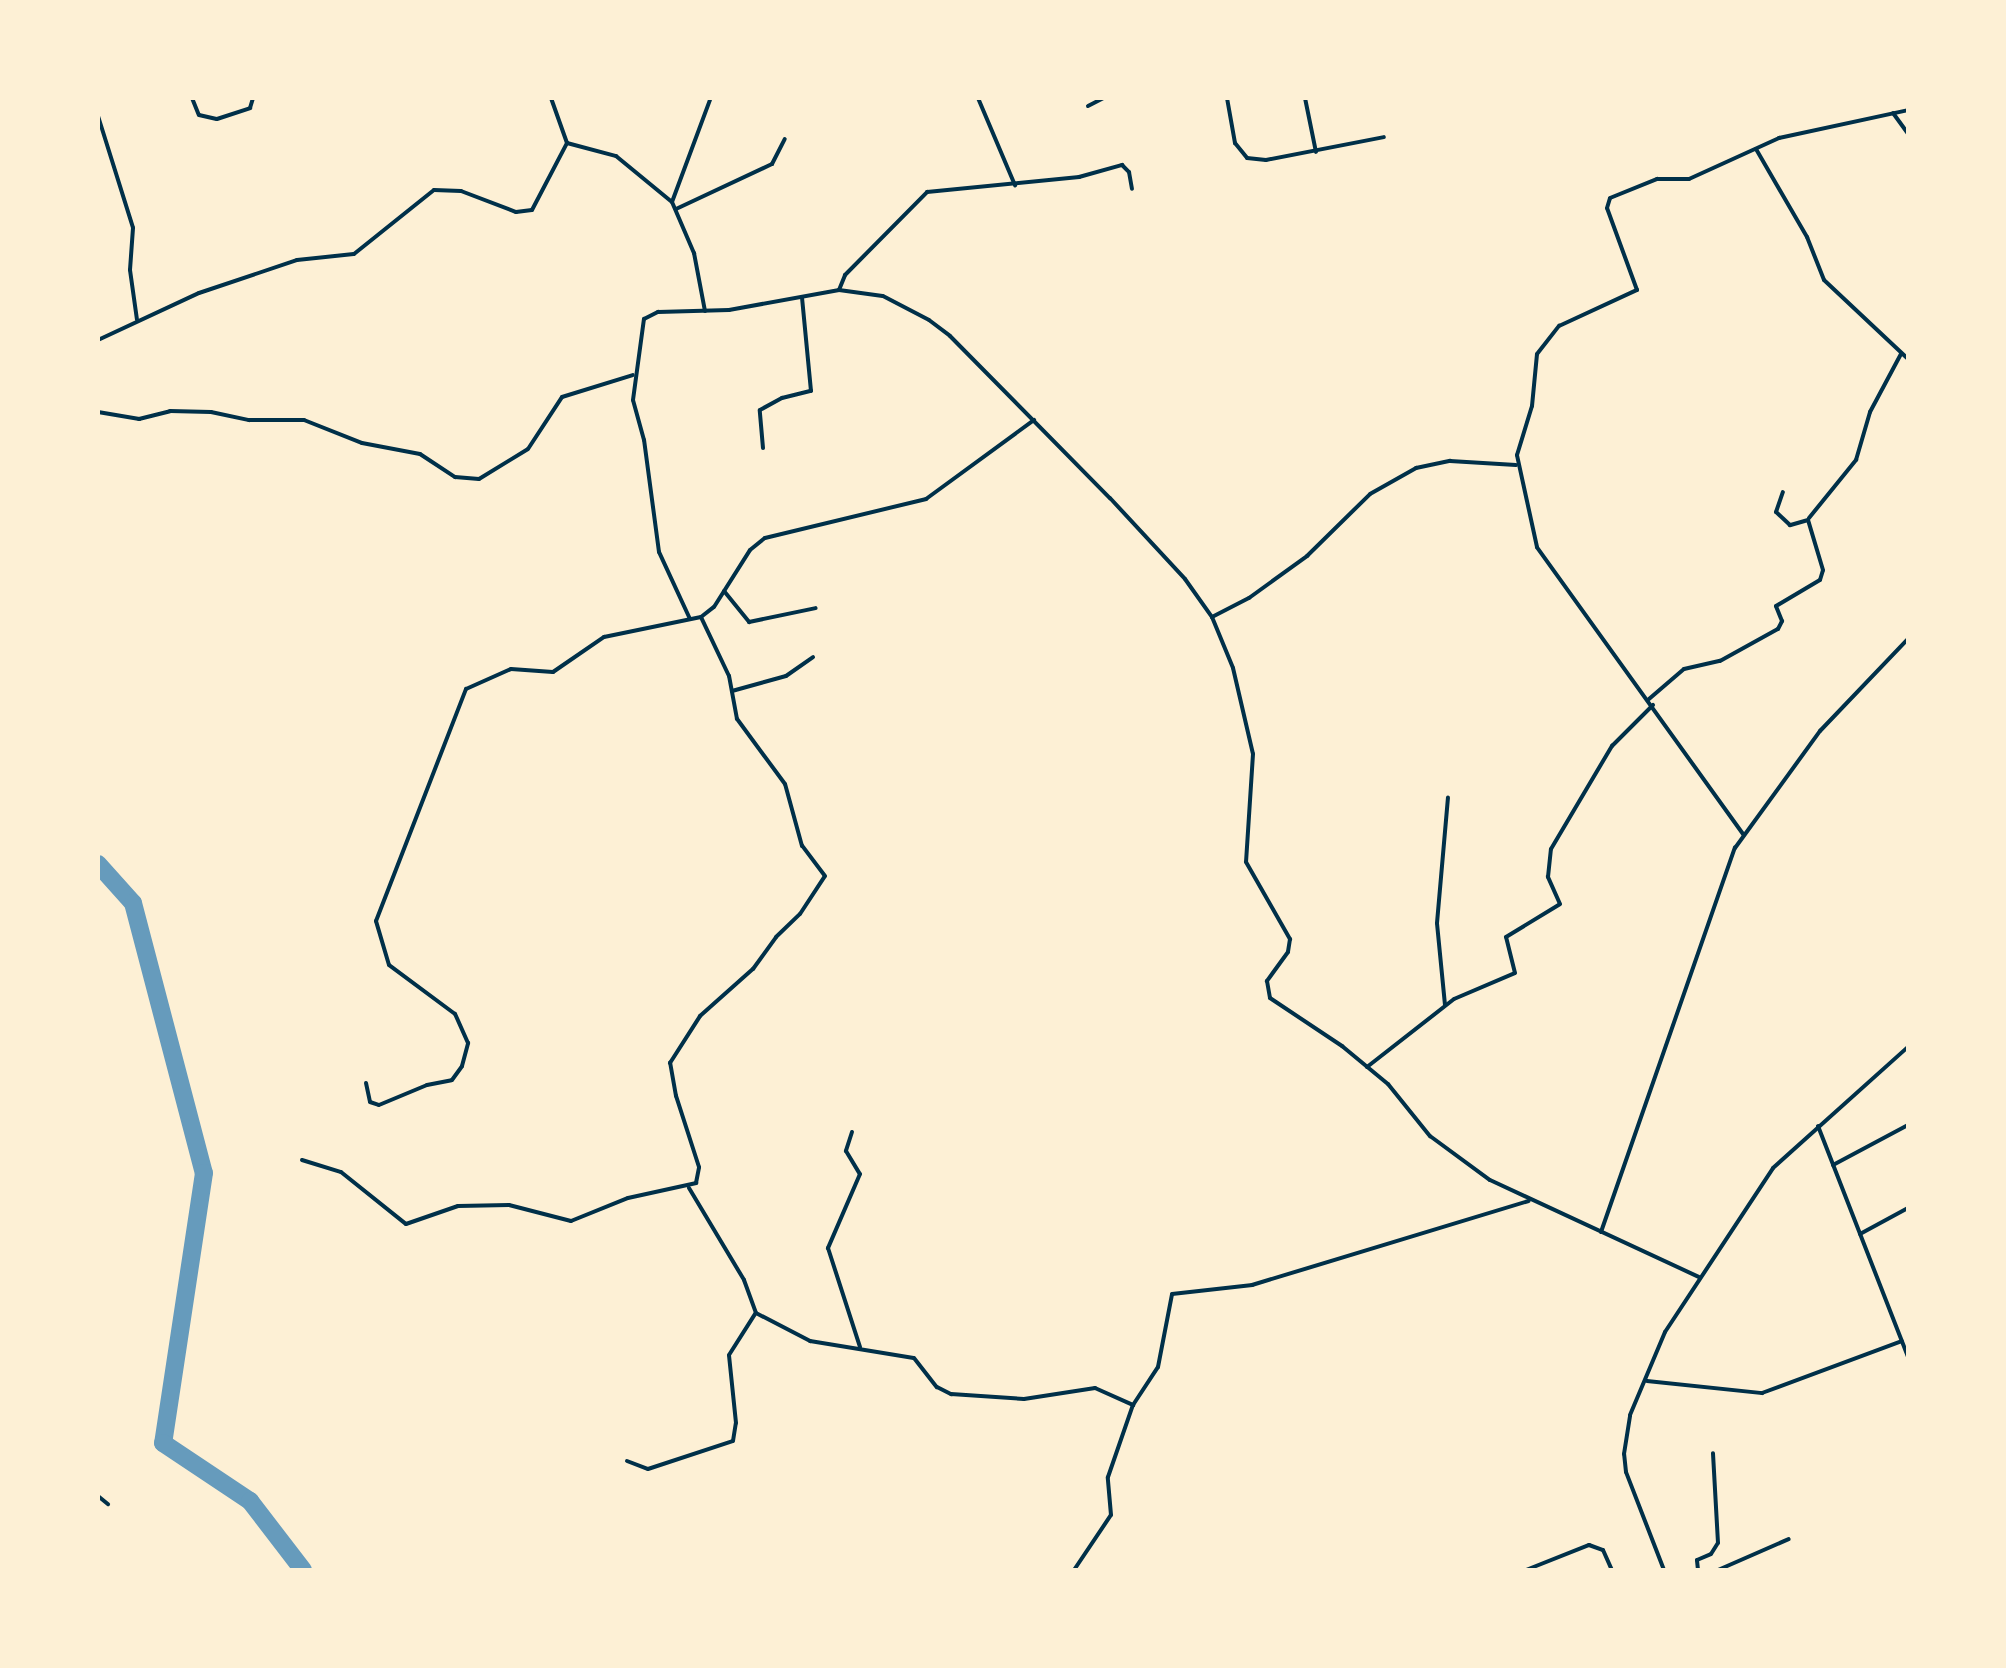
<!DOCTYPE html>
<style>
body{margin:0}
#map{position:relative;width:2006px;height:1668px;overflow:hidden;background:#fdf0d5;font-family:"DM Sans",sans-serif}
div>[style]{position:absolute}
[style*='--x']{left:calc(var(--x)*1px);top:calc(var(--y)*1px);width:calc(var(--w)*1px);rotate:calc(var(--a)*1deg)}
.river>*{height:18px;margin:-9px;padding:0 9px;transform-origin:9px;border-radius:9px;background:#669bbc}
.minor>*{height:4px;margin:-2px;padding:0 2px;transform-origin:2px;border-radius:2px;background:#003049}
span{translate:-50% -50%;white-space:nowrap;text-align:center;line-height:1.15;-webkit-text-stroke:9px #fdf0d5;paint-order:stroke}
.frame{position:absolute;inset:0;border:100px solid #fdf0d5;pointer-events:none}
</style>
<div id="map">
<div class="river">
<div style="--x:98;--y:864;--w:52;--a:48.1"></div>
<div style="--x:133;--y:903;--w:279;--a:75.3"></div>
<div style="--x:204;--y:1173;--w:273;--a:98.6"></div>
<div style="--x:163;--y:1443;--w:105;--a:33.7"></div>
<div style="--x:250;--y:1501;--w:87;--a:52.5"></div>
</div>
<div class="minor">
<div style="--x:192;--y:98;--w:18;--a:68"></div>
<div style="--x:199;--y:115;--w:18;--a:13"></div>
<div style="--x:217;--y:119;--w:35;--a:-18"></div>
<div style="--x:250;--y:108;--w:10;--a:-73"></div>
<div style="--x:551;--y:98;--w:48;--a:70.4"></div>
<div style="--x:567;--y:143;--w:51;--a:14.9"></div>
<div style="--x:616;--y:156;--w:72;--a:39.4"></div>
<div style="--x:672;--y:202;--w:56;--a:66.7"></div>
<div style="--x:694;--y:253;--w:59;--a:79.3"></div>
<div style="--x:978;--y:98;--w:95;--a:67"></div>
<div style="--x:1227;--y:98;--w:46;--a:79.9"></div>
<div style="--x:1235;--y:143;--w:19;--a:51"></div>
<div style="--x:1247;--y:158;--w:19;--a:6"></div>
<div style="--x:1266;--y:160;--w:120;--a:-11"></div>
<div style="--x:1305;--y:98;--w:55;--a:78.5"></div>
<div style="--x:1088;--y:106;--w:18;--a:-27"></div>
<div style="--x:1893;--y:113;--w:26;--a:54"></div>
<div style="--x:98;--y:116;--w:117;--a:72.6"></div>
<div style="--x:133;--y:228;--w:42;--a:94.1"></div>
<div style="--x:130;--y:270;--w:50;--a:82"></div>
<div style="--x:1756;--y:149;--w:102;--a:59.9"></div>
<div style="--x:1807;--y:237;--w:46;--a:68.4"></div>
<div style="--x:1824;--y:280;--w:115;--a:43.2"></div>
<div style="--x:672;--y:202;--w:109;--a:-69.6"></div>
<div style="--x:676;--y:209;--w:106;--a:-25.1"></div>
<div style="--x:772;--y:164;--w:28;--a:-63"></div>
<div style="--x:839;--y:290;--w:16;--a:-68"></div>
<div style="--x:845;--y:275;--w:117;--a:-45.3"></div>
<div style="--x:927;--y:192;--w:153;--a:-5.6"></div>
<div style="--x:1079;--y:177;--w:45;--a:-15.6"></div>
<div style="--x:1122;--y:165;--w:10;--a:45"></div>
<div style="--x:1129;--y:172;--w:17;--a:80"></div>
<div style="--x:98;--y:340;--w:111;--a:-25"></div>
<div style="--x:199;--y:293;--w:103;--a:-18.6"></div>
<div style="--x:297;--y:260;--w:57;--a:-6"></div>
<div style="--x:354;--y:254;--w:102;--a:-38.7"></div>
<div style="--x:434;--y:190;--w:27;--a:2"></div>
<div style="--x:461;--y:191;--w:59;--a:20.9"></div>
<div style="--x:516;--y:212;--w:16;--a:-7"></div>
<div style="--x:532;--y:210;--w:76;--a:-62.4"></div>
<div style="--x:98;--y:412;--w:42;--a:9.7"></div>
<div style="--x:139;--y:419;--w:32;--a:-14"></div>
<div style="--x:170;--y:411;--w:41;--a:1.4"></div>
<div style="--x:211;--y:412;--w:39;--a:12"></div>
<div style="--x:249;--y:420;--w:55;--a:0"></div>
<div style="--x:304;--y:420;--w:62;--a:21.6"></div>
<div style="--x:362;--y:443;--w:59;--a:10.7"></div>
<div style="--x:420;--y:454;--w:42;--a:33.3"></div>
<div style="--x:455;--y:477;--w:24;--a:5"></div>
<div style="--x:479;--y:479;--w:57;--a:-31.5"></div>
<div style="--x:528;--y:449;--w:62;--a:-56.8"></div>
<div style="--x:562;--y:397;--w:74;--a:-17.2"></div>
<div style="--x:763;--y:448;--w:38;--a:-95"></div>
<div style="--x:760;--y:410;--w:25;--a:-29"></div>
<div style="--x:782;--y:398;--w:30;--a:-14"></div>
<div style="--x:811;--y:391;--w:94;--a:-95.5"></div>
<div style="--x:1809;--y:518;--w:75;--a:-51"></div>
<div style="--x:1856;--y:460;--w:50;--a:-73.7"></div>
<div style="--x:1870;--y:412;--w:66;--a:-61.9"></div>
<div style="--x:724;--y:591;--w:40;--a:51"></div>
<div style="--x:749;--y:622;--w:68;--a:-11.8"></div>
<div style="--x:1212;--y:617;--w:42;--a:-27.2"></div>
<div style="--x:1249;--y:598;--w:72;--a:-35.9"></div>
<div style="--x:1307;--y:556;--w:88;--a:-44.5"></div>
<div style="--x:1370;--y:494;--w:53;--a:-29.5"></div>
<div style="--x:1416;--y:468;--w:35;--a:-12"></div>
<div style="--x:1450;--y:461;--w:66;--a:3.5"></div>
<div style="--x:690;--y:619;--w:74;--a:-114.8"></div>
<div style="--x:659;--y:552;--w:113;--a:-97.6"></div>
<div style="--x:644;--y:440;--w:41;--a:-105.4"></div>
<div style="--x:633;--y:400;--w:82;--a:-82.3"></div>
<div style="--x:644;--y:319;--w:16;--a:-27"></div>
<div style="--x:658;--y:312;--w:71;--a:-1.6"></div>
<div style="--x:729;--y:310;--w:112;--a:-10.3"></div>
<div style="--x:839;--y:290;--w:44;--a:7.8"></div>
<div style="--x:883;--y:296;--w:52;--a:27.6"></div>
<div style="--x:929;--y:320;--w:26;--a:37"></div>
<div style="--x:950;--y:336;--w:228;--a:45.4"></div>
<div style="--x:1110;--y:498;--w:110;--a:47.2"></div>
<div style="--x:1185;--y:579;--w:47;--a:54.6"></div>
<div style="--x:1212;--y:617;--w:55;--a:67.6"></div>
<div style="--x:1233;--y:668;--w:88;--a:76.9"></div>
<div style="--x:1253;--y:754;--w:108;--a:93.7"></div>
<div style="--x:1246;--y:862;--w:89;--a:60.3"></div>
<div style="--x:1290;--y:939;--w:13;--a:99"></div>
<div style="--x:1288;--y:952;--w:36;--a:126"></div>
<div style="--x:1267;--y:981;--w:17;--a:80"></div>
<div style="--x:1270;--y:998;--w:87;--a:33.7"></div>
<div style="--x:1342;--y:1046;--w:60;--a:39.6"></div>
<div style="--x:1388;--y:1084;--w:67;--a:51.1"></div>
<div style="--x:1430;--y:1136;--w:74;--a:36.3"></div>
<div style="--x:1490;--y:1180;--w:230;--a:24.9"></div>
<div style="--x:732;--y:691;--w:56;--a:-15.5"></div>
<div style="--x:786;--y:676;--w:33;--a:-35"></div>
<div style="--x:1649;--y:699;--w:46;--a:-40.6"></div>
<div style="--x:1684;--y:669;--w:37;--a:-13"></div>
<div style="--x:1720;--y:661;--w:66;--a:-28.9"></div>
<div style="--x:1778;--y:629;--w:9;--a:-63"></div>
<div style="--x:1782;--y:621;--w:16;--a:-112"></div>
<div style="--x:1776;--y:606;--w:51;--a:-30.6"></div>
<div style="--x:1820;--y:580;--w:10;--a:-73"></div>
<div style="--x:1823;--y:570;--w:52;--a:-106.7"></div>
<div style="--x:1808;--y:520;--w:19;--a:164"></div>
<div style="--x:1790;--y:525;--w:19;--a:-137"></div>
<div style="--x:1776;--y:512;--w:21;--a:-71"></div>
<div style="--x:1743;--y:834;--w:353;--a:-125.7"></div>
<div style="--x:1537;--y:547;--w:94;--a:-102.3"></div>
<div style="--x:1517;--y:455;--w:51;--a:-73"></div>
<div style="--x:1532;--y:406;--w:52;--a:-84.5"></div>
<div style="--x:1537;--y:354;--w:36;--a:-52"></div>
<div style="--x:1559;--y:326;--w:86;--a:-24.8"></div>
<div style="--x:1637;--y:290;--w:87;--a:-110.1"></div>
<div style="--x:1607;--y:208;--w:10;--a:-73"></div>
<div style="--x:1610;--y:198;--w:51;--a:-22"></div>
<div style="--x:1657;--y:179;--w:32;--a:0"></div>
<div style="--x:1689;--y:179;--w:99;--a:-24.5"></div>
<div style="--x:1779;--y:138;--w:132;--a:-12.2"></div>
<div style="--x:1445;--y:1005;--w:82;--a:-95.6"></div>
<div style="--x:1437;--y:923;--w:126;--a:-85"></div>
<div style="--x:1367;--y:1067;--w:110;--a:-38"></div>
<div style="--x:1454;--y:999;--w:66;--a:-23.1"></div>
<div style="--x:1515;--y:973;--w:37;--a:-104"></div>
<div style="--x:1506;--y:937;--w:63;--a:-31.4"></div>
<div style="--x:1560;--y:904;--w:30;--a:-114"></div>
<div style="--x:1548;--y:877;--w:28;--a:-84"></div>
<div style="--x:1551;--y:849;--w:120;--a:-59.4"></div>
<div style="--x:1612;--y:746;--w:58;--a:-45"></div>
<div style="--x:366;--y:1083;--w:19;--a:78"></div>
<div style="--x:370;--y:1102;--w:9;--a:18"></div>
<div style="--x:379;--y:1105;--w:52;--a:-22.6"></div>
<div style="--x:427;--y:1085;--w:25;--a:-11"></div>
<div style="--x:452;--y:1080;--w:17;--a:-54"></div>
<div style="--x:462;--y:1066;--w:24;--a:-75"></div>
<div style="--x:468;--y:1043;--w:32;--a:-114"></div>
<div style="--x:455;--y:1014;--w:82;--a:-143.4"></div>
<div style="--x:389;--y:965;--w:46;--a:-106.5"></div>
<div style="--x:376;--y:921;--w:249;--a:-68.8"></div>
<div style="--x:466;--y:689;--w:49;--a:-24"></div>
<div style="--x:511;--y:669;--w:42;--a:4.1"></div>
<div style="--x:553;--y:672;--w:62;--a:-34.5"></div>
<div style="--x:604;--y:637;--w:99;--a:-11.7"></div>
<div style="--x:701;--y:617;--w:16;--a:-38"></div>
<div style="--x:714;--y:607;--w:67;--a:-57.7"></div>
<div style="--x:750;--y:550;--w:19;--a:-39"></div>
<div style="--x:765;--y:538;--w:166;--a:-13.6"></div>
<div style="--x:926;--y:499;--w:134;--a:-36.2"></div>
<div style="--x:1818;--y:1126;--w:248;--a:68.7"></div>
<div style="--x:852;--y:1132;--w:20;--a:108"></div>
<div style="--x:846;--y:1151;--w:27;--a:59"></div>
<div style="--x:860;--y:1174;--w:81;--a:113.4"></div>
<div style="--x:828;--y:1248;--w:104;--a:72.1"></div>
<div style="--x:302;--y:1160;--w:41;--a:17.1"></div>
<div style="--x:341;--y:1172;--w:83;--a:38.7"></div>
<div style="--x:406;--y:1224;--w:55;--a:-19.1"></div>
<div style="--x:458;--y:1206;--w:51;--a:-1.1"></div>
<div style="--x:509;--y:1205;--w:64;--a:14.5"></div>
<div style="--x:571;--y:1221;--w:61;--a:-22"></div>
<div style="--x:628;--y:1198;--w:70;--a:-12.4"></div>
<div style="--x:696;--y:1183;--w:16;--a:-79"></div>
<div style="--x:699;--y:1167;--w:75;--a:-107.9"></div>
<div style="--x:676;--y:1096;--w:34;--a:-100"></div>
<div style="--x:670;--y:1063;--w:56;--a:-57.4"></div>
<div style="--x:700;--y:1016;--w:71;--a:-41.6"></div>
<div style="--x:753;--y:969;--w:39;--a:-54"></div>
<div style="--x:776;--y:937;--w:33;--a:-44"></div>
<div style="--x:800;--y:914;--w:45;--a:-56.7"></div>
<div style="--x:825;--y:876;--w:38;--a:-127"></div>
<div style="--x:802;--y:846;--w:64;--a:-105.3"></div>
<div style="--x:785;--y:784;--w:81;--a:-126.4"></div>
<div style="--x:737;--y:719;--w:44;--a:-100.5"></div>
<div style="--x:729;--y:676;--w:65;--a:-115.4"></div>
<div style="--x:1833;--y:1165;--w:85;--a:-28.1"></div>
<div style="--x:689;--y:1188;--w:107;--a:59.1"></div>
<div style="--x:744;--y:1280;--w:35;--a:70"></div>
<div style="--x:756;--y:1313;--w:61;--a:27.4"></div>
<div style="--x:810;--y:1341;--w:105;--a:9.3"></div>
<div style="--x:914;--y:1358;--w:37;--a:52"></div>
<div style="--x:937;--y:1387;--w:16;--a:27"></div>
<div style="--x:951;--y:1394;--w:73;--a:3.9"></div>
<div style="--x:1024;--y:1399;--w:72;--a:-8.8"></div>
<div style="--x:1095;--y:1388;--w:42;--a:24.1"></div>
<div style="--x:1601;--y:1232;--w:407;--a:-70.8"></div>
<div style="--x:1735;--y:848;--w:145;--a:-54"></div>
<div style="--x:1820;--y:731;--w:127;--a:-46.3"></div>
<div style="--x:1860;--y:1234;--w:55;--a:-28.4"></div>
<div style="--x:1647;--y:1381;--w:116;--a:6"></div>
<div style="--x:1762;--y:1393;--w:149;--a:-20.4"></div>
<div style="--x:627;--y:1461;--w:22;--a:21"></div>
<div style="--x:648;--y:1469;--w:89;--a:-18.2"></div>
<div style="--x:733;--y:1441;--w:18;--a:-81"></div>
<div style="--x:736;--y:1423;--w:68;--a:-95.9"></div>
<div style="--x:729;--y:1355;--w:49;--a:-57.6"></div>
<div style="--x:98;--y:1496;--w:13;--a:39"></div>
<div style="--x:1074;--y:1570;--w:66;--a:-56.1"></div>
<div style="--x:1111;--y:1515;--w:38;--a:-95"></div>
<div style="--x:1108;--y:1477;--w:76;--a:-70.9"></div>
<div style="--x:1133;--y:1405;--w:45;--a:-56.7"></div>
<div style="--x:1158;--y:1367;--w:74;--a:-79.1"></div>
<div style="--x:1172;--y:1294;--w:81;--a:-6.4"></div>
<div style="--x:1252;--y:1285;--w:289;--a:-16.9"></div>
<div style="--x:1526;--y:1570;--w:68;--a:-21.6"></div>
<div style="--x:1589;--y:1545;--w:15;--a:20"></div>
<div style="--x:1603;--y:1550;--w:22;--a:66"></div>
<div style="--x:1664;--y:1570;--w:105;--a:-111.2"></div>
<div style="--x:1626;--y:1472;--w:18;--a:-96"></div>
<div style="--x:1624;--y:1454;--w:39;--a:-81"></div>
<div style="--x:1630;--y:1415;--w:90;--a:-67.1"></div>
<div style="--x:1665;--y:1332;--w:196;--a:-56.6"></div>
<div style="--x:1773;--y:1168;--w:181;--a:-41.9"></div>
<div style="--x:1698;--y:1570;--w:10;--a:-96"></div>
<div style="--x:1697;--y:1560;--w:15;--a:-23"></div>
<div style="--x:1711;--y:1554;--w:13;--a:-58"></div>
<div style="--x:1718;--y:1543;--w:90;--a:-93.2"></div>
<div style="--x:1718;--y:1570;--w:77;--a:-23.6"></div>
</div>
<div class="frame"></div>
</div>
